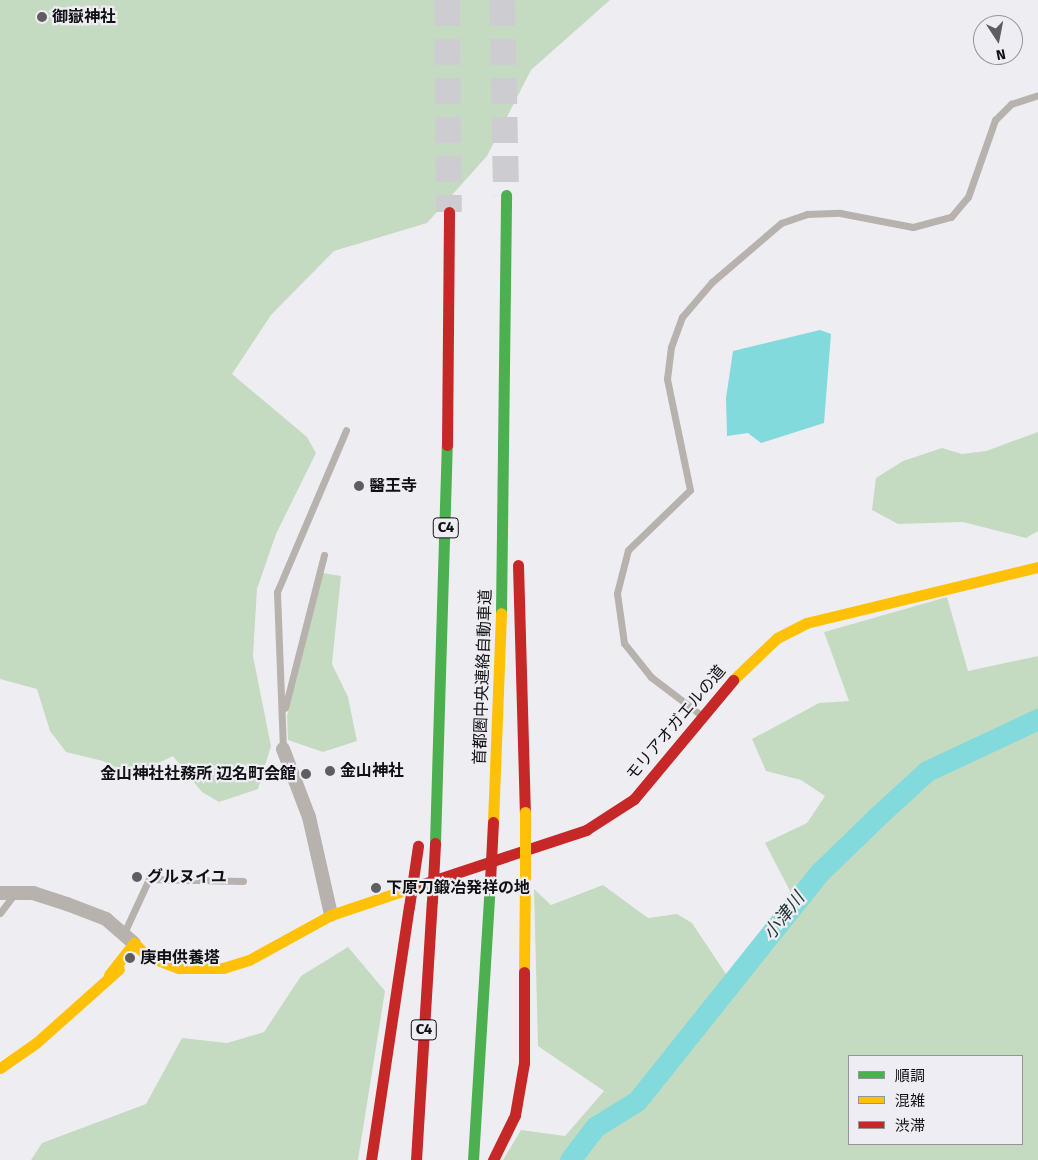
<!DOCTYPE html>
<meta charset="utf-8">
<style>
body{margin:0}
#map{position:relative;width:1038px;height:1160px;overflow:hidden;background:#eeeef2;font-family:"Fira Sans","Noto Sans JP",sans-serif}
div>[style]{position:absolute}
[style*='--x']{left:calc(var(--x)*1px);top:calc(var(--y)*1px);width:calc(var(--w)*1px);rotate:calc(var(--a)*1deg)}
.green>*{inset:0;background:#c4dbc2}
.water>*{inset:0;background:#82dadc}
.river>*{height:21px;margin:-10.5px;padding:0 10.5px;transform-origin:10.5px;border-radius:10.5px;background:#82dadc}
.highway-tunnel>*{height:26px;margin-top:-13px;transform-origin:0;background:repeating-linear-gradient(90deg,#cdcdd1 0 26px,transparent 0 39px)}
.lane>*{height:7px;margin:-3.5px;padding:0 3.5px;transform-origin:3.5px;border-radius:3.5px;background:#b8b2ae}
.street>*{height:14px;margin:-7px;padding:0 7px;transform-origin:7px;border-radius:7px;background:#b8b2ae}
.fast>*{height:11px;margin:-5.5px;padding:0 5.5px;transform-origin:5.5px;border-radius:5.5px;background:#4caf50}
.slow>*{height:11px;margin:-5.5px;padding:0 5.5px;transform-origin:5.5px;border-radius:5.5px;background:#ffc107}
.jam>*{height:11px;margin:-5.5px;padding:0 5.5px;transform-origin:5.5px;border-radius:5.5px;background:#c62828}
.slow-bridge>*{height:11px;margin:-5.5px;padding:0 5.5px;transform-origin:5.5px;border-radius:5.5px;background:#ffc107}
.jam-bridge>*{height:11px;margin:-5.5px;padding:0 5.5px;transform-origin:5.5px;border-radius:5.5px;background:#c62828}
.dots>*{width:14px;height:14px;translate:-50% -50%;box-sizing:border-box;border:2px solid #ededf3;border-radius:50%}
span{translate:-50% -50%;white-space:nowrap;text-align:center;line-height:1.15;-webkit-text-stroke:4.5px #ededf3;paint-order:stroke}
.shield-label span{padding:1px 4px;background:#ededf3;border:1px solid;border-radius:4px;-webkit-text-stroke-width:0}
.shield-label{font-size:15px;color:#111113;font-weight:700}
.poi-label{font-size:16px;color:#111113;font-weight:700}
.left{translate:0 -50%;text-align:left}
.right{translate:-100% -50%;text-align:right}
.street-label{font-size:16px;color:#111113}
.water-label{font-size:18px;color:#203636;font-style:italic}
.legend{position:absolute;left:848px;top:1055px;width:175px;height:90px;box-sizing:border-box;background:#ededf3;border:1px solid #959599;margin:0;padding:6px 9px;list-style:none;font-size:15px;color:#111113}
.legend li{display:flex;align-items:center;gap:10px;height:25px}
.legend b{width:25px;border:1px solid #959599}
.north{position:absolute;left:973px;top:15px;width:50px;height:50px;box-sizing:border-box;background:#ededf3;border:1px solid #959599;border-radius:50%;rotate:169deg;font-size:14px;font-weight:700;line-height:20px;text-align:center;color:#111113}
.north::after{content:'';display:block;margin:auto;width:18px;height:22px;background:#5e5e61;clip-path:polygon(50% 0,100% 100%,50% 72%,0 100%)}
</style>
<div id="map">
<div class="green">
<div style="clip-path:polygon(0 0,610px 0,531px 70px,487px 156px,427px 223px,334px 251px,271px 315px,232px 374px,307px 437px,316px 453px,276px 534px,257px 589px,253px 656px,271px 746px,258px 789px,219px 802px,202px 792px,173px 756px,131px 776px,103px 761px,66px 752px,50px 731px,37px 689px,0 679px)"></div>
<div style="clip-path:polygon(1038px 432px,1038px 531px,1026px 538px,963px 522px,898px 524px,872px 510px,876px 478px,903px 461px,942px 448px,962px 454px,986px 451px)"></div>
<div style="clip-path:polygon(323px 573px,341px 576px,332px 664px,348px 697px,357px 741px,323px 752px,288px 740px,287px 716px)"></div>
<div style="clip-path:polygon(evenodd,947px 597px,968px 671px,1038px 656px,1038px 1160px,503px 1160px,521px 1130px,565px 1136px,604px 1091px,538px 1046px,534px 889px,551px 905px,603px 885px,648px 918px,677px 914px,692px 923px,734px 986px,790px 891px,765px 843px,807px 823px,825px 796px,801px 780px,766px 771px,752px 739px,819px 703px,849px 701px,824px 632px,947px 597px,849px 1056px,1022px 1056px,1022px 1144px,849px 1144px,849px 1056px)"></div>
<div style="clip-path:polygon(348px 947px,385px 991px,358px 1160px,31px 1160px,42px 1143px,146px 1104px,182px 1038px,227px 1043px,264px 1032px,301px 976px)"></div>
</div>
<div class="water">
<div style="clip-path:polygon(820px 330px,831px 334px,824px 423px,761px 443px,748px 433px,727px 436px,726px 398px,733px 351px)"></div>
</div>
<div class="river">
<div style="--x:570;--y:1160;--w:41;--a:-52.9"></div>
<div style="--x:595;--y:1127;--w:49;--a:-31.8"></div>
<div style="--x:637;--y:1101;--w:290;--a:-51.4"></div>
<div style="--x:818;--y:874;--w:86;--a:-44.1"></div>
<div style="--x:880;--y:814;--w:64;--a:-42.5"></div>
<div style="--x:927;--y:771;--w:123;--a:-25.1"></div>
</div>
<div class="highway-tunnel">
<div style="--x:447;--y:0;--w:212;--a:89.5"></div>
<div style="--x:502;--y:0;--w:195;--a:88.8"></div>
</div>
<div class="lane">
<div style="--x:285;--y:708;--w:158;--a:-75.7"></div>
<div style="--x:701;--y:715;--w:63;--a:-142.8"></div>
<div style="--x:651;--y:677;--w:43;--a:-128.5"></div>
<div style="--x:624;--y:643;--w:50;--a:-98"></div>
<div style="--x:617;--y:593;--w:44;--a:-75.7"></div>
<div style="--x:628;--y:550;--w:86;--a:-44.1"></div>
<div style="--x:690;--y:490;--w:113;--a:-101.7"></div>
<div style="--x:667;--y:379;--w:32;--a:-83"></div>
<div style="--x:671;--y:347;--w:32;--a:-70"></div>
<div style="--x:682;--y:317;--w:46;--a:-49.4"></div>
<div style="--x:712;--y:282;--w:91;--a:-40.5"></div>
<div style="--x:781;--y:223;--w:28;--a:-19"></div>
<div style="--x:807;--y:214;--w:33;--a:-2"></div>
<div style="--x:840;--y:213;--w:74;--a:10.9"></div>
<div style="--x:913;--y:227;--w:39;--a:-15"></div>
<div style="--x:951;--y:217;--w:26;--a:-50"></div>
<div style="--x:968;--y:197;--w:82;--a:-70.7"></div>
<div style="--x:995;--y:120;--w:23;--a:-45"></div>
<div style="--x:1011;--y:104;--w:28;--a:-18"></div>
<div style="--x:283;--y:749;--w:157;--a:-92.2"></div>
<div style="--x:277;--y:592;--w:176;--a:-66.9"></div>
<div style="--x:0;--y:913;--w:25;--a:-53"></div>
<div style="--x:124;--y:933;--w:60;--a:-65.2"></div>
<div style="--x:149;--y:879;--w:94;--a:1.2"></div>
</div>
<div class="street">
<div style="--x:283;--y:749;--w:73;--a:69.1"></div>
<div style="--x:309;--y:817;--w:100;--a:77.3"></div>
<div style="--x:0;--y:893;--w:33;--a:0"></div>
<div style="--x:33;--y:893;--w:36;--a:18"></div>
<div style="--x:67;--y:904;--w:42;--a:21"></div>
<div style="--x:106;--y:919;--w:37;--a:41"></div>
</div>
<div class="fast">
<div style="--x:501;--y:613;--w:418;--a:-89.3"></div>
<div style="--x:435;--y:843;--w:398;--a:-88.3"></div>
<div style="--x:473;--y:1160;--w:280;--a:-86.5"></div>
</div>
<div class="slow">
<div style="--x:733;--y:680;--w:61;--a:-43.7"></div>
<div style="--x:777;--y:638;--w:33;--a:-27"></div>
<div style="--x:806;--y:623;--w:239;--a:-13.6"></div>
<div style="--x:493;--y:822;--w:209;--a:-87.8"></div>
<div style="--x:524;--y:972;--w:99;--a:-89.4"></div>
<div style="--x:109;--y:975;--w:41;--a:-52"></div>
<div style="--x:134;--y:943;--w:18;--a:45"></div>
<div style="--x:147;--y:956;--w:34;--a:21"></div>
<div style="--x:179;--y:968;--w:44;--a:0"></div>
<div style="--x:223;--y:968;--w:27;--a:-17"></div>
<div style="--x:249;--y:960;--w:94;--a:-28.8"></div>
<div style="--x:331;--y:915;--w:97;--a:-18.6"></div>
<div style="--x:0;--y:1068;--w:44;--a:-34.8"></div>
<div style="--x:36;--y:1043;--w:111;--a:-41.7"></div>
</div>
<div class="jam">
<div style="--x:447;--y:445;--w:233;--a:-89.5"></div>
<div style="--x:518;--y:565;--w:247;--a:88.4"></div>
<div style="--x:423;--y:884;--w:172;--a:-18.3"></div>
<div style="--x:586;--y:830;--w:57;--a:-32.9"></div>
<div style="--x:634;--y:799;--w:155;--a:-50.2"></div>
<div style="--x:371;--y:1160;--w:256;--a:-81.5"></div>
<div style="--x:416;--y:1160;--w:259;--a:-86.5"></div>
<div style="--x:493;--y:1160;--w:50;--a:-63.9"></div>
<div style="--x:515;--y:1115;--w:53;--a:-80.2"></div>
<div style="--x:524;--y:1063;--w:91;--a:-90"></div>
</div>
<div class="slow-bridge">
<div style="--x:525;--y:812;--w:61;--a:90"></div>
</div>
<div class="jam-bridge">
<div style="--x:490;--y:881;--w:59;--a:-87.1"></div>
<div style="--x:432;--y:901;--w:58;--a:-87"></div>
<div style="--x:409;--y:907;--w:62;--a:-81.6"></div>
</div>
<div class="dots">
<div style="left:42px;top:17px;background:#5e5e61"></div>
<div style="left:359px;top:486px;background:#5e5e61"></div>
<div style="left:330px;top:771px;background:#5e5e61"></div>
<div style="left:306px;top:774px;background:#5e5e61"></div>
<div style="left:137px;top:877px;background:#5e5e61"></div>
<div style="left:376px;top:888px;background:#5e5e61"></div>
<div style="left:130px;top:958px;background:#5e5e61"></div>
</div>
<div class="shield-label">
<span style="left:446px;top:528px">C4</span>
<span style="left:424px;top:1030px">C4</span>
</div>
<div class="poi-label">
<span class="left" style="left:52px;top:17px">御嶽神社</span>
<span class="left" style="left:369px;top:486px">醫王寺</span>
<span class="left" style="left:340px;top:771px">金山神社</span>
<span class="right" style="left:296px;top:774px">金山神社社務所 辺名町会館</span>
<span class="left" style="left:147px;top:877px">グルヌイユ</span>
<span class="left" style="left:386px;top:888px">下原刀鍛冶発祥の地</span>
<span class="left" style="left:140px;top:958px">庚申供養塔</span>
</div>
<div class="street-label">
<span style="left:483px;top:677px;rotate:-88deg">首都圏中央連絡自動車道</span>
<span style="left:676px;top:723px;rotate:-50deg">モリアオガエルの道</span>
</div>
<div class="water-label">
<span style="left:784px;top:916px;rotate:-52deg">小津川</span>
</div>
<ul class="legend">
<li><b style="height:6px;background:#4caf50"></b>順調</li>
<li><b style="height:6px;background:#ffc107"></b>混雑</li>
<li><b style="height:6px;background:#c62828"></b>渋滞</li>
</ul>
<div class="north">N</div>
</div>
